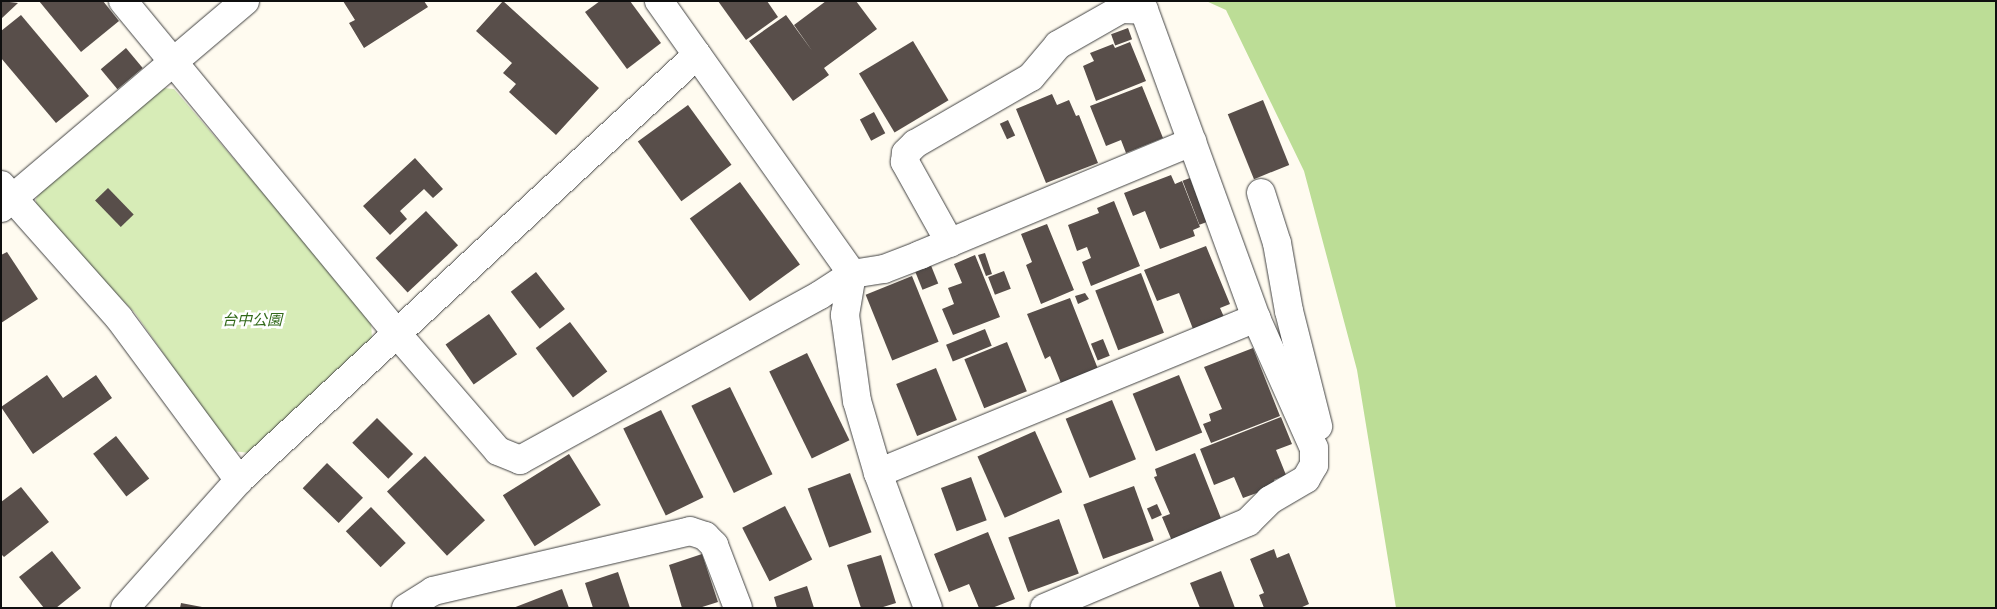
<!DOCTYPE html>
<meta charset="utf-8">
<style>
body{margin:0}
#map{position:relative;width:1997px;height:609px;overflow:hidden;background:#fffbf0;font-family:"Crimson Pro","Noto Sans JP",serif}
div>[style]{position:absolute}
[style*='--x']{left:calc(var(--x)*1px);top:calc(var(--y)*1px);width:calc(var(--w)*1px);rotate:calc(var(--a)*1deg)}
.green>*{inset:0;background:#d7ecb7}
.forest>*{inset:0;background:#bcdd96}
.building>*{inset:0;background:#584e4a;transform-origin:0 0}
.roads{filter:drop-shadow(0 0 1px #424242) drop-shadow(0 0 1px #424242)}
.minor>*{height:28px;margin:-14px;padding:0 14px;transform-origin:14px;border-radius:14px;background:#fff}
span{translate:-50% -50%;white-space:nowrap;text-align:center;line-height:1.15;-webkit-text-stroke:5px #fff;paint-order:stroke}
.park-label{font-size:15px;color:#336a1b;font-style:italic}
.frame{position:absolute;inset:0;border:2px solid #0f0f0f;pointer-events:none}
</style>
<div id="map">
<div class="green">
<div style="clip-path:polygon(163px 88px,174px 89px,371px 319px,372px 340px,250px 453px,232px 451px,135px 313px,36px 211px,36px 199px,42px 187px)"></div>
</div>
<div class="forest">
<div style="clip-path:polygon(1206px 1px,1996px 1px,1996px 608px,1396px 608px,1357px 370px,1304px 171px,1226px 10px)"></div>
</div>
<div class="building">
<div style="clip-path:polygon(1px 1px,18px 3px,1px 19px)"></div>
<div style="clip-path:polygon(39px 1px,103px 1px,119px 21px,81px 52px)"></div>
<div style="clip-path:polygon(343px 1px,424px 1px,428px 7px,364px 48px,349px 23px,355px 20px)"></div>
<div style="clip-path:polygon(503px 1px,599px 88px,556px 135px,509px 92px,516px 84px,503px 73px,512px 63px,476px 31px)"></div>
<div style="clip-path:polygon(600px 1px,630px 1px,661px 43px,627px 69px,585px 12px)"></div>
<div style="clip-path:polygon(718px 1px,767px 1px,778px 17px,746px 40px)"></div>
<div style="clip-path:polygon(826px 1px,856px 1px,877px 29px,824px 68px,829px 75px,793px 101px,749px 41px,786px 15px,813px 52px,794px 25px)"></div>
<div style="clip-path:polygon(21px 15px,89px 96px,56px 123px,1px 58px,1px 31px)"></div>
<div style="left:1128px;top:28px;width:12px;height:18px;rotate:70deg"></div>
<div style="left:913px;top:41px;width:69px;height:63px;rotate:59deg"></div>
<div style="clip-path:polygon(1130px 42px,1146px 81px,1096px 101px,1083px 66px,1094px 61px,1090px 53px,1113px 44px,1115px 48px)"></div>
<div style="left:126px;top:48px;width:26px;height:33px;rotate:50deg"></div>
<div style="clip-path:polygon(1142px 86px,1163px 138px,1126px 153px,1121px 140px,1106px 146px,1090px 106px)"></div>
<div style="clip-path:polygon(1052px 94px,1057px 105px,1069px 100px,1076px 116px,1079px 115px,1098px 163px,1046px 183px,1016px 109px)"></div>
<div style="left:1263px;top:100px;width:70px;height:38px;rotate:68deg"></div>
<div style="left:688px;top:105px;width:74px;height:62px;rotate:54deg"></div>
<div style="left:874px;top:112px;width:24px;height:16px;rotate:62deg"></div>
<div style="left:1008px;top:120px;width:17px;height:9px;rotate:65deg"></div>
<div style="clip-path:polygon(415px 158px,443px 189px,433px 198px,424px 189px,400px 211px,407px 219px,390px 235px,363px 206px)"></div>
<div style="clip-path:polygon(1171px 175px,1175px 184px,1182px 181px,1200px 227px,1193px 230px,1195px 236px,1160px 249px,1145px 211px,1133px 216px,1124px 193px)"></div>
<div style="left:1190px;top:178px;width:47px;height:8px;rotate:69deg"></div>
<div style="left:740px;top:182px;width:102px;height:62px;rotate:54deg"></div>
<div style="left:108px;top:188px;width:37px;height:18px;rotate:46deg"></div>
<div style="clip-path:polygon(1114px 201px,1140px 266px,1091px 286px,1082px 262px,1091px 258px,1087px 247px,1077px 251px,1068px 225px,1099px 213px,1097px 208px)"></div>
<div style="left:426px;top:211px;width:47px;height:69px;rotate:47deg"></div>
<div style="clip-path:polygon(1047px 224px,1074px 290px,1041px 304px,1026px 265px,1032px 262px,1021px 234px)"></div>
<div style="clip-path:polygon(1206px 246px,1230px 304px,1220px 308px,1224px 317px,1193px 329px,1179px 293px,1157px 301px,1144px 270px)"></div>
<div style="clip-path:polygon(7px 252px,38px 299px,1px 323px,1px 255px)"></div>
<div style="clip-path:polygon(985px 253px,992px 274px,986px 276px,978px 255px)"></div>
<div style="clip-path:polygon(975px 255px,1000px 317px,953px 335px,942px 309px,954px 304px,948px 288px,962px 283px,954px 264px)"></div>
<div style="left:930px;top:263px;width:22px;height:17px;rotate:68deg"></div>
<div style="left:1004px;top:271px;width:19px;height:17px;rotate:69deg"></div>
<div style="left:536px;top:272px;width:47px;height:32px;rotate:52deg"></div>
<div style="left:1141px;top:273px;width:64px;height:49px;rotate:69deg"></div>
<div style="left:912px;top:276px;width:71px;height:50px;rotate:68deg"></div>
<div style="clip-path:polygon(1085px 293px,1089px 299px,1078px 304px,1075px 296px)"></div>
<div style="clip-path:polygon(1070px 298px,1098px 369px,1061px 383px,1050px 356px,1045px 359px,1027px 314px)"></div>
<div style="left:489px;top:314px;width:49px;height:53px;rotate:55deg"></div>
<div style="left:570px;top:322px;width:62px;height:43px;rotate:53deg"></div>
<div style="left:985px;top:329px;width:18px;height:42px;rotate:68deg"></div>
<div style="left:1103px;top:339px;width:18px;height:13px;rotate:68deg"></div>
<div style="left:1007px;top:342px;width:53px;height:46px;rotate:68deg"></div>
<div style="clip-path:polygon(1253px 348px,1280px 416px,1211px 443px,1203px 424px,1211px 421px,1209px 414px,1222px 409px,1204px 367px)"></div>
<div style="left:807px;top:353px;width:97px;height:42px;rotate:64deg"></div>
<div style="left:936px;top:368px;width:56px;height:43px;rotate:68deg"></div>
<div style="clip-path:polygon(47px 375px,63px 398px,96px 375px,112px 398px,33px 454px,1px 407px)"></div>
<div style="left:1179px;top:375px;width:62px;height:50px;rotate:68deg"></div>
<div style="left:730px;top:387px;width:97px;height:43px;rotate:64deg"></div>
<div style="left:1112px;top:400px;width:64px;height:50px;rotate:68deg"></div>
<div style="left:661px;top:410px;width:97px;height:42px;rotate:64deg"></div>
<div style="clip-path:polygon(1281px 417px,1292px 444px,1276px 450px,1286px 475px,1274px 480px,1276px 486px,1243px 498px,1234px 477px,1214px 485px,1200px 449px)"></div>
<div style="left:377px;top:418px;width:51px;height:35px;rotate:45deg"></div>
<div style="left:1035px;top:431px;width:67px;height:63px;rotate:66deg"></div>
<div style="left:116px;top:436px;width:54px;height:29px;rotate:52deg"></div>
<div style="clip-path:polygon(1195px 453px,1222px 521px,1172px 541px,1162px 517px,1170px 514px,1154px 477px,1157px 476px,1155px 469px)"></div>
<div style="left:569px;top:454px;width:60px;height:78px;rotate:58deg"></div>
<div style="left:425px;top:456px;width:88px;height:52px;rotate:47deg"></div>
<div style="left:327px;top:463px;width:50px;height:35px;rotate:44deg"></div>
<div style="left:850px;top:473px;width:63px;height:45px;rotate:70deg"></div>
<div style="left:971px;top:477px;width:46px;height:32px;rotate:70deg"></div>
<div style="left:1134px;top:486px;width:58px;height:54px;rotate:70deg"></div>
<div style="clip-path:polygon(21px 487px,49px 522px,4px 557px,1px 554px,1px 502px)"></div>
<div style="left:1157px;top:504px;width:12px;height:11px;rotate:66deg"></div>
<div style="left:785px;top:506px;width:60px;height:48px;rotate:63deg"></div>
<div style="left:371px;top:507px;width:50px;height:35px;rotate:46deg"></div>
<div style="left:1059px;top:519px;width:58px;height:54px;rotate:70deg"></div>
<div style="clip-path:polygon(988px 532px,1015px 599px,992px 608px,979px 608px,969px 584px,949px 592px,934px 554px)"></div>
<div style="clip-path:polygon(1274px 549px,1277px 558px,1289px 553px,1309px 604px,1300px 608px,1264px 608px,1259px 595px,1264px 593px,1250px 559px)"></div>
<div style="clip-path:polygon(52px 551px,81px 588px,56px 608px,44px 608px,19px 577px)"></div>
<div style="clip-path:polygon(702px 554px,718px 602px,699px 608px,682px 608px,669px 565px)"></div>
<div style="clip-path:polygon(881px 555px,896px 603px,880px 608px,861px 608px,847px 565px)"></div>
<div style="clip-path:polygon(1221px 571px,1235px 608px,1200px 608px,1190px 583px)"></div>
<div style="clip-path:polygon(618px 572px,630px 608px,593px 608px,585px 583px)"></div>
<div style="clip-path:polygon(807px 586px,814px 608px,777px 608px,774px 597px)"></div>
<div style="clip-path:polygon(562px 589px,569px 608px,513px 608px)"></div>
<div style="clip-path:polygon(181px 603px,202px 607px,202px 608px,180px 608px)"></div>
</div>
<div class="roads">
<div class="minor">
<div style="--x:123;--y:1;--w:433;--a:50.5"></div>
<div style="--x:398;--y:335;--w:153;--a:49.2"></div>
<div style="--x:498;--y:451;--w:24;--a:22"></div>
<div style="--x:520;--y:460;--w:342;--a:-28.8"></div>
<div style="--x:820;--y:295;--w:38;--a:-33"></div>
<div style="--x:852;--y:274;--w:32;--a:-9"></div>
<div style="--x:884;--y:269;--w:39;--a:-21"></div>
<div style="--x:920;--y:255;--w:295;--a:-22.6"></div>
<div style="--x:659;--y:1;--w:334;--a:54.7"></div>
<div style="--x:852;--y:274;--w:42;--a:99.7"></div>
<div style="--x:845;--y:315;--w:87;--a:82.1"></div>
<div style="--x:857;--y:401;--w:75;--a:73.7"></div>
<div style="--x:878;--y:473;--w:144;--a:69.7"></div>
<div style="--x:1;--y:185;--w:178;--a:48.4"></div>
<div style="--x:119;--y:318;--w:202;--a:53.5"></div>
<div style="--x:1261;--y:193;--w:52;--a:72.3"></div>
<div style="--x:1277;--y:243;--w:69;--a:80"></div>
<div style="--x:1289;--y:311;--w:119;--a:75.8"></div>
<div style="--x:1;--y:208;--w:320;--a:-40.3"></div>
<div style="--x:950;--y:243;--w:93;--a:-119.1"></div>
<div style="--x:905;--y:162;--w:9;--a:-84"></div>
<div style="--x:906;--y:153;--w:13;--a:-45"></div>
<div style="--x:915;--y:144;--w:134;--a:-30"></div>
<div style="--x:1031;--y:77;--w:42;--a:-49.8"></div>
<div style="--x:1058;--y:45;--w:73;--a:-29.7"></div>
<div style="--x:1121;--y:9;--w:23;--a:2"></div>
<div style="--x:1144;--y:10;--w:328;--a:70"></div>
<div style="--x:1256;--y:318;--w:142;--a:66"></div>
<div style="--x:1314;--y:448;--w:17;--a:90"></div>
<div style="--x:1314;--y:465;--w:16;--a:120"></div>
<div style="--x:1306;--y:479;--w:42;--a:149.7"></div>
<div style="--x:1270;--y:500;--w:31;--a:135"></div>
<div style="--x:1248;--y:522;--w:221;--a:157.1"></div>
<div style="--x:878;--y:473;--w:409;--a:-22.3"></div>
<div style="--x:125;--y:608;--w:171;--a:-48.3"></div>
<div style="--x:239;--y:480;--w:625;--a:-42.86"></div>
<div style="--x:406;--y:608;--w:32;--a:-32"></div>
<div style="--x:433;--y:591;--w:264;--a:-13.1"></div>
<div style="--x:690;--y:531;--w:16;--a:18"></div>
<div style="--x:705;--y:536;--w:13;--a:45"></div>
<div style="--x:714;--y:545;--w:67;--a:69.1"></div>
</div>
</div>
<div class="park-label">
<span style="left:252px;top:321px">台中公園</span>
</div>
<div class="frame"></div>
</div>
